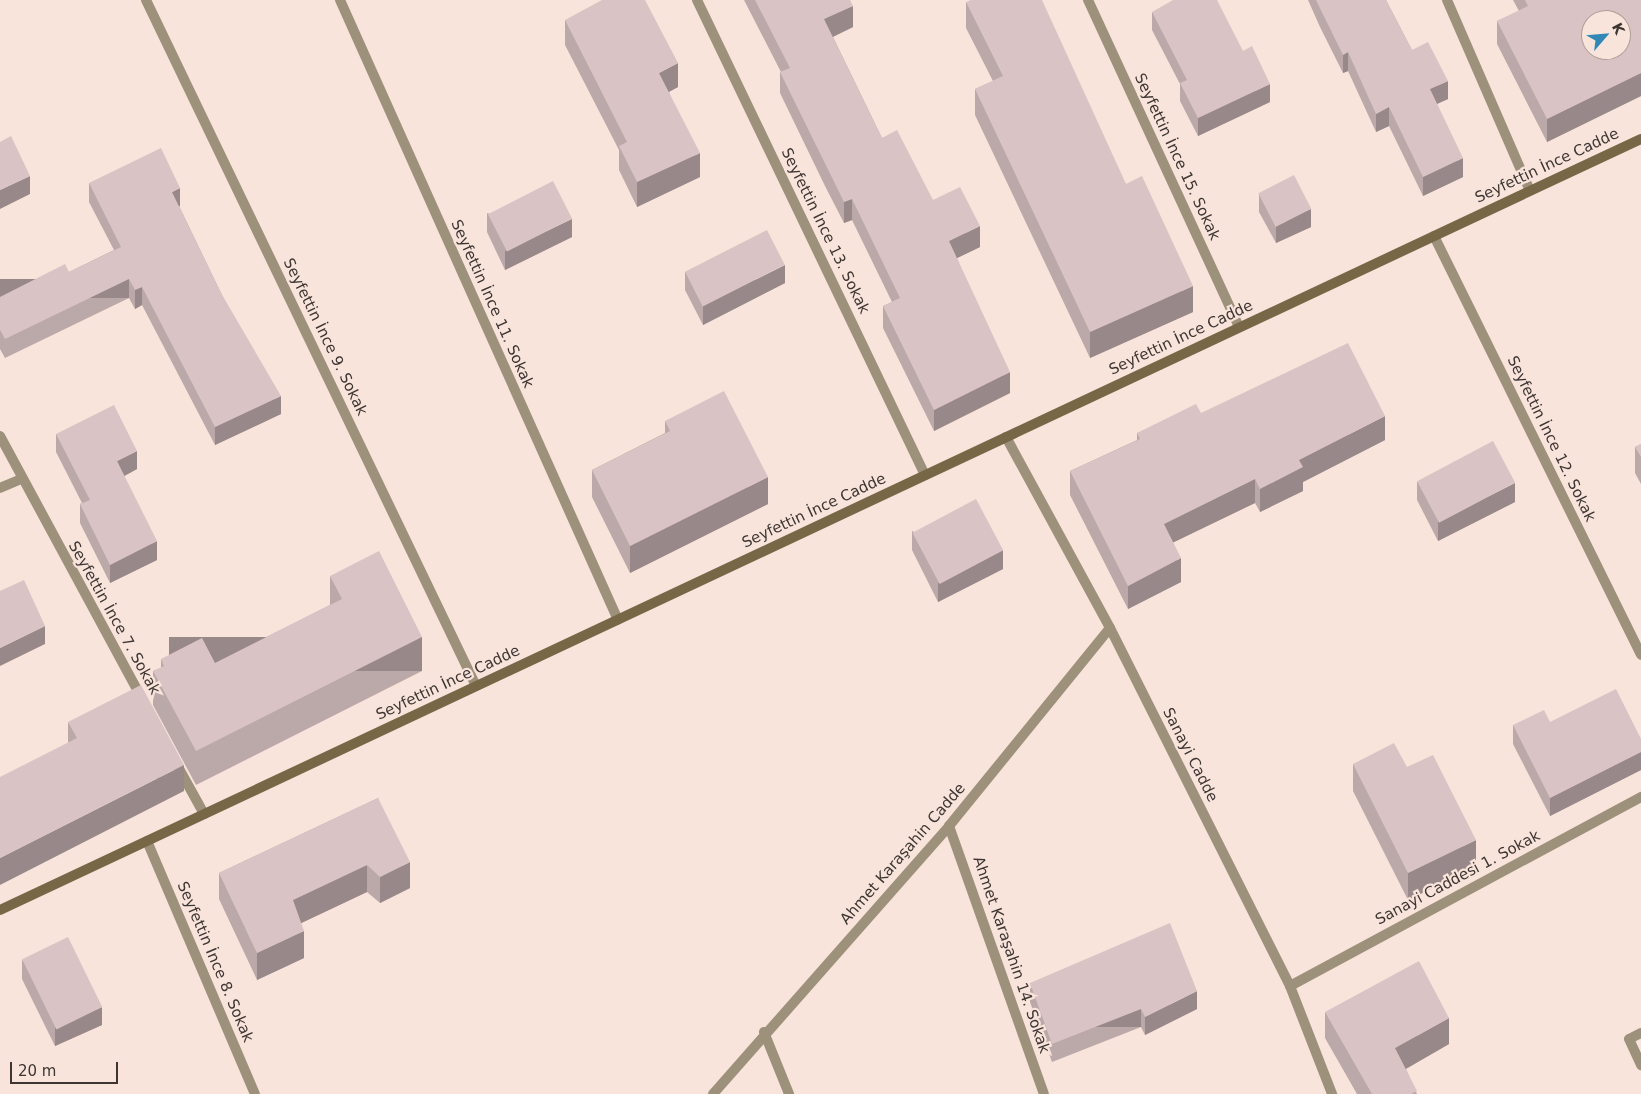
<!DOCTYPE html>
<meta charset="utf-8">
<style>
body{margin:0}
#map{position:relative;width:1641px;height:1094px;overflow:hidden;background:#f8e4db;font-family:"DejaVu Sans",sans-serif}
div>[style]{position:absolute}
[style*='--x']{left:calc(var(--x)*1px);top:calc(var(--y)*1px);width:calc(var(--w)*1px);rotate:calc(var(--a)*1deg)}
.minor>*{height:10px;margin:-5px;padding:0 5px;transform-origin:5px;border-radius:5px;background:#9d917b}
.tertiary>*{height:10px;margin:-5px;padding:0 5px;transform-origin:5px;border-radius:5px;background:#9d917b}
.secondary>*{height:10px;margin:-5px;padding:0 5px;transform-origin:5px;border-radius:5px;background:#786747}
.wall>*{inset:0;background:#bba8a9}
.shaded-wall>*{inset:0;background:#988889;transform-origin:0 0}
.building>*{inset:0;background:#d9c3c4;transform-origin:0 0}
span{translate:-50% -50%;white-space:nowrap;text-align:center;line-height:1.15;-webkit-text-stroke:4.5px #f8e4db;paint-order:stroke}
.street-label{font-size:15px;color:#3d3532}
.north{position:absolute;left:1581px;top:10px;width:50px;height:50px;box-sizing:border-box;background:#f8e4db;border:1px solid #ad9e97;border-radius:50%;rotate:63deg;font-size:14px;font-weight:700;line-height:20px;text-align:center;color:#3d3532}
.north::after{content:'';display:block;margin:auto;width:18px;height:22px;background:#3188b7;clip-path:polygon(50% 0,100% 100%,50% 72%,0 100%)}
.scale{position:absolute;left:10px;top:1062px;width:108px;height:22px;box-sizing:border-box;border:2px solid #3d3532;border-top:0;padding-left:6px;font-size:15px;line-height:18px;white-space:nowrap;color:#3d3532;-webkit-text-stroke:4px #f8e4db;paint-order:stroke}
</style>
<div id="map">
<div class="minor">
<div style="--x:146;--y:0;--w:761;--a:64.31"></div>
<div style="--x:340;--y:0;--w:679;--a:65.85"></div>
<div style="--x:697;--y:0;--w:527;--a:64.36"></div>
<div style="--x:1088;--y:0;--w:360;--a:65.2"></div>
<div style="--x:1447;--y:0;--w:208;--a:66.5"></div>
<div style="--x:1434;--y:236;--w:467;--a:63.7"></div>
<div style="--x:0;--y:436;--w:299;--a:61.6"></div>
<div style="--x:0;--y:488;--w:23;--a:-23"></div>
<div style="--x:177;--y:765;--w:56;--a:61.1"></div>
<div style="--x:949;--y:826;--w:284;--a:70.5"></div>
<div style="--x:147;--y:841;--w:275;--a:66.9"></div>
<div style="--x:1290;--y:986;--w:399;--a:-28.3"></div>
<div style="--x:764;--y:1032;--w:67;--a:68"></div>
<div style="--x:1641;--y:1033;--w:13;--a:153"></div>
<div style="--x:1629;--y:1039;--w:29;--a:65"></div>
<div style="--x:713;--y:1094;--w:357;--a:-48.6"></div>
<div style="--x:949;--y:826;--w:255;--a:-50.9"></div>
</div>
<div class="tertiary">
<div style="--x:1006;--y:437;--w:217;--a:61.4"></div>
<div style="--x:1110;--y:628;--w:401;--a:63.3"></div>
<div style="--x:1290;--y:986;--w:116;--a:68.7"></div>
</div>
<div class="secondary">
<div style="--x:0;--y:910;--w:1813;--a:-25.17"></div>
</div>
<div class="wall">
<div style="clip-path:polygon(744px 0,850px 0,853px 27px,833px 37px,882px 138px,933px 200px,980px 247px,957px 258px,1010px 393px,934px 431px,883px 328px,883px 306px,892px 302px,852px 220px,844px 223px,825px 186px,780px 93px,780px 72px,781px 72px)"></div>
<div style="clip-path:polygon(1308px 0,1386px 0,1412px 50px,1448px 99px,1437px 104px,1463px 177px,1423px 196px,1389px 126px,1376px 132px,1348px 71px,1343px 73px,1320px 27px)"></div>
<div style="clip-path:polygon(1513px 0,1641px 0,1641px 96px,1547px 142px,1497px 44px,1497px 21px,1519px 11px)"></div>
<div style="clip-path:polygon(966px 2px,1126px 184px,1193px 312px,1090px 358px,975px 115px,975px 89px,993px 81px,966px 28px)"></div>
<div style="clip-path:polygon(1152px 12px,1270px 102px,1198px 136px,1180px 101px,1180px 84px,1152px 30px)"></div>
<div style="clip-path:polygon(565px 20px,678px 87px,669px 92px,700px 177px,637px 207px,619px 170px,619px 150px,565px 45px)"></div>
<div style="clip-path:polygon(89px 183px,180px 206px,179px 206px,221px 293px,281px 414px,215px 445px,142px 305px,135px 309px,129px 298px,5px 358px,0 349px,0 297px,69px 272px,114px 250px,89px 202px)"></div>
<div style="clip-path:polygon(1259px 194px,1311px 227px,1276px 243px,1259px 212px)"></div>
<div style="clip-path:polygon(487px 213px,572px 237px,505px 270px,487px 232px)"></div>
<div style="clip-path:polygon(685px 272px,785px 283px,703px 325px,685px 290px)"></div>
<div style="clip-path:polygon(1201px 413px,1385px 440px,1303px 482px,1303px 491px,1260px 512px,1255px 503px,1173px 542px,1181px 582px,1128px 609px,1070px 495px,1070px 471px,1137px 440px,1137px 433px)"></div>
<div style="clip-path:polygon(665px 421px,768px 504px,630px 573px,592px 497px,592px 470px,665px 433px)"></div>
<div style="clip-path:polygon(56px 434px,137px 469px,124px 476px,157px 560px,110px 583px,80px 523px,80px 504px,82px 503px,56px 452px)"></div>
<div style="clip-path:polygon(1641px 444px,1641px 484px,1635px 473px,1635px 447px)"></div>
<div style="clip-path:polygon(1417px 482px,1515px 502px,1438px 541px,1417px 500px)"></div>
<div style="clip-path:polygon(912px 531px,1003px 569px,938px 602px,912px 550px)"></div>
<div style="clip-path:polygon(330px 576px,422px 671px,196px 785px,153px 705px,153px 671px,161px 668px,161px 659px,215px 663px,330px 605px)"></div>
<div style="clip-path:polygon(68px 722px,184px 791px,68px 742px)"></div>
<div style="clip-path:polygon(1550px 722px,1641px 739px,1641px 770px,1550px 816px,1513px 744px,1513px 725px)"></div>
<div style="clip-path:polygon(1353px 764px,1407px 767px,1476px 867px,1408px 900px,1353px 791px)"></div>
<div style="clip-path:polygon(378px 798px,410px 888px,380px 903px,367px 892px,301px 923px,304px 958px,257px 980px,219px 899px,219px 873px)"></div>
<div style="clip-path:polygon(22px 960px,102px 1025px,55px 1046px,22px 979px)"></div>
<div style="clip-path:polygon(1030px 983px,1197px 1009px,1145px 1035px,1141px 1027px,1052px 1062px,1030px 1002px)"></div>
<div style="clip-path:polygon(1325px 1012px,1449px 1044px,1406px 1069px,1417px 1094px,1357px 1094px,1325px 1038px)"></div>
</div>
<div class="shaded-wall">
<div style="clip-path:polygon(853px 6px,853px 27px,824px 41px,824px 19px)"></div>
<div style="clip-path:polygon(1348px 52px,1348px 71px,1343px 73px,1343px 55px)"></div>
<div style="clip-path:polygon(678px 63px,678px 87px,659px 97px,659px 73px)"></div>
<div style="clip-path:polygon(1641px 73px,1641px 96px,1547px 142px,1547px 119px)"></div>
<div style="clip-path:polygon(1448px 81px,1448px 99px,1430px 107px,1430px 89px)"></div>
<div style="clip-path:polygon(1270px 84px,1270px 102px,1198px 136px,1198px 118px)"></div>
<div style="clip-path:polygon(1389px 107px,1389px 126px,1376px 132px,1376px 114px)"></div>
<div style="clip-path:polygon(700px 153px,700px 177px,637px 207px,637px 182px)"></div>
<div style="clip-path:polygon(1463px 158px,1463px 177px,1423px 196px,1423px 177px)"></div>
<div style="clip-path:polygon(30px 176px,30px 194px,0 209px,0 190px)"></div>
<div style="clip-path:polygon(180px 188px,180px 206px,172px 210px,172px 192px)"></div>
<div style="clip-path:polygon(852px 199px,852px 220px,844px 223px,844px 202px)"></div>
<div style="clip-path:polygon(1311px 209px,1311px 227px,1276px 243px,1276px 224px)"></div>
<div style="clip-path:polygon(572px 219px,572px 237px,505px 270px,505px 251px)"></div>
<div style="clip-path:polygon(980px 226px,980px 247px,949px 262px,949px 241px)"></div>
<div style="clip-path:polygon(785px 265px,785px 283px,703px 325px,703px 306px)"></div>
<div style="left:129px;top:279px;width:19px;height:138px;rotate:90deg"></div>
<div style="clip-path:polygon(1193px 286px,1193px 312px,1090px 358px,1090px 332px)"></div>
<div style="clip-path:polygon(142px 287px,142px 305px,135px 309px,135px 290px)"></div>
<div style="clip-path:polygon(1010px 372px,1010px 393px,934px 431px,934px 410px)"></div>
<div style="clip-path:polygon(281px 396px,281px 414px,215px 445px,215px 427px)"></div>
<div style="clip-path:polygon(1385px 416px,1385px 440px,1303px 482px,1303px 491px,1260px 512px,1260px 489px,1299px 460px)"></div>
<div style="clip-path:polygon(137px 451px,137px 469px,117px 480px,117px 461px)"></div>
<div style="clip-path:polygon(768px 477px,768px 504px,630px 573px,630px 546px)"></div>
<div style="clip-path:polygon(1255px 479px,1255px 503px,1164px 547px,1164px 524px)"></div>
<div style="clip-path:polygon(1515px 483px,1515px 502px,1438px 541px,1438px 522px)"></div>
<div style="clip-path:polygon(157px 541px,157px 560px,110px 583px,110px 565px)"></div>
<div style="clip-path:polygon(1003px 550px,1003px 569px,938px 602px,938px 583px)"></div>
<div style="clip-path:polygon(1181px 558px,1181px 582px,1128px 609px,1128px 586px)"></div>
<div style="clip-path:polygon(45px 626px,45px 644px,0 666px,0 648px)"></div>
<div style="left:422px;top:637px;width:34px;height:253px;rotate:90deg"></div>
<div style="clip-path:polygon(1641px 752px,1641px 770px,1550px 816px,1550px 798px)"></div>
<div style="clip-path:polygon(184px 765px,184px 791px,0 885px,0 858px)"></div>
<div style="clip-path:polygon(1476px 840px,1476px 867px,1408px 900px,1408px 873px)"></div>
<div style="clip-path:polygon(410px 862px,410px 888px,380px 903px,380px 877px)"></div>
<div style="clip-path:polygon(367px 865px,367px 892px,293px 927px,293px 900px)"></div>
<div style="clip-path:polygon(304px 931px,304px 958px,257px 980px,257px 953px)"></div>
<div style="clip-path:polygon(1197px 991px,1197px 1009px,1145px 1035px,1145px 1017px)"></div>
<div style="clip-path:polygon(102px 1007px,102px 1025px,55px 1046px,55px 1027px)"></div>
<div style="left:1141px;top:1009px;width:18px;height:96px;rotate:90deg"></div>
<div style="clip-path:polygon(1449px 1018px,1449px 1044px,1395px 1075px,1395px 1048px)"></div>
</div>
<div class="building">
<div style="clip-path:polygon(602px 0,645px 0,678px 63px,659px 73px,700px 153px,637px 182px,619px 146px,627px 142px,565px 20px)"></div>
<div style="clip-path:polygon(755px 0,850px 0,853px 6px,824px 19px,882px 138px,897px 130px,933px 200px,960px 187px,980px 226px,949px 241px,1010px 372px,934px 410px,883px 306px,900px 298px,852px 199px,844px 202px,780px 72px,790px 68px)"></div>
<div style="clip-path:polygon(971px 0,1042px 0,1126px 184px,1142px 176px,1193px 286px,1090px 332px,975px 89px,1003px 76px,966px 2px)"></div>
<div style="clip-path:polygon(1173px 0,1217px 0,1243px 51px,1252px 46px,1270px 84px,1198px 118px,1180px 83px,1187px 80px,1152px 12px)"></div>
<div style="clip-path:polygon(1316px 0,1386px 0,1412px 50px,1428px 42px,1448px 81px,1430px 89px,1463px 158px,1423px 177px,1389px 107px,1376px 114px,1348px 52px,1343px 55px)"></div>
<div style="clip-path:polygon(evenodd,1525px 0,1641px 0,1641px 73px,1547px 119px,1497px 21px,1528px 6px,1525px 0,1591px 20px,1621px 20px,1621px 50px,1591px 50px,1591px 20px)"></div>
<div style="clip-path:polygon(11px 136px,30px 176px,0 190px,0 142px)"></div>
<div style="clip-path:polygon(161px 148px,180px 188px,172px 192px,221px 293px,281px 396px,215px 427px,142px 287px,135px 290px,129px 279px,5px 339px,0 330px,0 297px,65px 264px,69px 272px,121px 247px,89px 183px)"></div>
<div style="left:1294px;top:175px;width:38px;height:40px;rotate:63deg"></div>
<div style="left:553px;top:181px;width:42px;height:73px;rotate:63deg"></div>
<div style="left:767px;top:230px;width:39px;height:92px;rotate:63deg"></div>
<div style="clip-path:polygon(1348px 343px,1385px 416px,1299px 460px,1303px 467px,1260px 489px,1255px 479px,1164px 524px,1181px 558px,1128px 586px,1070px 471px,1140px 439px,1137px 433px,1196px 404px,1201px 413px)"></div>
<div style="clip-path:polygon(724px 391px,768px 477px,630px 546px,592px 470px,670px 431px,665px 421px)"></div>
<div style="clip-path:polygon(114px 405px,137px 451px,117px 461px,157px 541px,110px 565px,80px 504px,90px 500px,56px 434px)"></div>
<div style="left:1493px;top:441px;width:47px;height:86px;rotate:62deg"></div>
<div style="clip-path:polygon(1641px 444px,1641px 457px,1635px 447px)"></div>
<div style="left:976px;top:499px;width:58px;height:72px;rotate:62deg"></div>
<div style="clip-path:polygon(379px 551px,422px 637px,196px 751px,153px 671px,164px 666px,161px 659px,202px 638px,215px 663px,342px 599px,330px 576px)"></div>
<div style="clip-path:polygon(24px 580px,45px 626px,0 648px,0 591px)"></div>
<div style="clip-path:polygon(141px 685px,184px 765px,0 858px,0 777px,77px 738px,68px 722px)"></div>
<div style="clip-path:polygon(1616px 689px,1641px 739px,1641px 752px,1550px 798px,1513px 725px,1544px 710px,1550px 722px)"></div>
<div style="clip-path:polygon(1394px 743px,1407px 767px,1433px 755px,1476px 840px,1408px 873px,1353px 764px)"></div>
<div style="clip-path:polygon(378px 798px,410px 862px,380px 877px,367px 865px,293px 900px,304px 931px,257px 953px,219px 873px)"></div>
<div style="clip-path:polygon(1170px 923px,1197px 991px,1145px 1017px,1141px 1009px,1052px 1044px,1030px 983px)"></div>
<div style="left:68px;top:937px;width:78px;height:51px;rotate:64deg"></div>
<div style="clip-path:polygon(1419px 961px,1449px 1018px,1395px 1048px,1417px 1091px,1411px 1094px,1372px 1094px,1325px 1012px)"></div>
</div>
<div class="street-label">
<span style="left:1177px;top:157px;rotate:65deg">Seyfettin İnce 15. Sokak</span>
<span style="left:1547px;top:166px;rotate:-25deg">Seyfettin İnce Cadde</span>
<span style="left:825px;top:231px;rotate:64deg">Seyfettin İnce 13. Sokak</span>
<span style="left:492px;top:304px;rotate:66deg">Seyfettin İnce 11. Sokak</span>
<span style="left:325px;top:337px;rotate:64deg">Seyfettin İnce 9. Sokak</span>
<span style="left:1181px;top:338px;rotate:-25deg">Seyfettin İnce Cadde</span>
<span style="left:1551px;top:439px;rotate:64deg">Seyfettin İnce 12. Sokak</span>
<span style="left:814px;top:511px;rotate:-25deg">Seyfettin İnce Cadde</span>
<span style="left:114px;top:618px;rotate:61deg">Seyfettin İnce 7. Sokak</span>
<span style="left:448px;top:683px;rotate:-25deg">Seyfettin İnce Cadde</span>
<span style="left:1190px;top:755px;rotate:63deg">Sanayi Cadde</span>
<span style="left:903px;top:854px;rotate:-49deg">Ahmet Karaşahin Cadde</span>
<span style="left:1458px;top:878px;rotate:-28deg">Sanayi Caddesi 1. Sokak</span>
<span style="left:1011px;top:955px;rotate:71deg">Ahmet Karaşahin 14. Sokak</span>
<span style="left:215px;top:962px;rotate:67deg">Seyfettin İnce 8. Sokak</span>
</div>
<div class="north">K</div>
<div class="scale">20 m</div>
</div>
